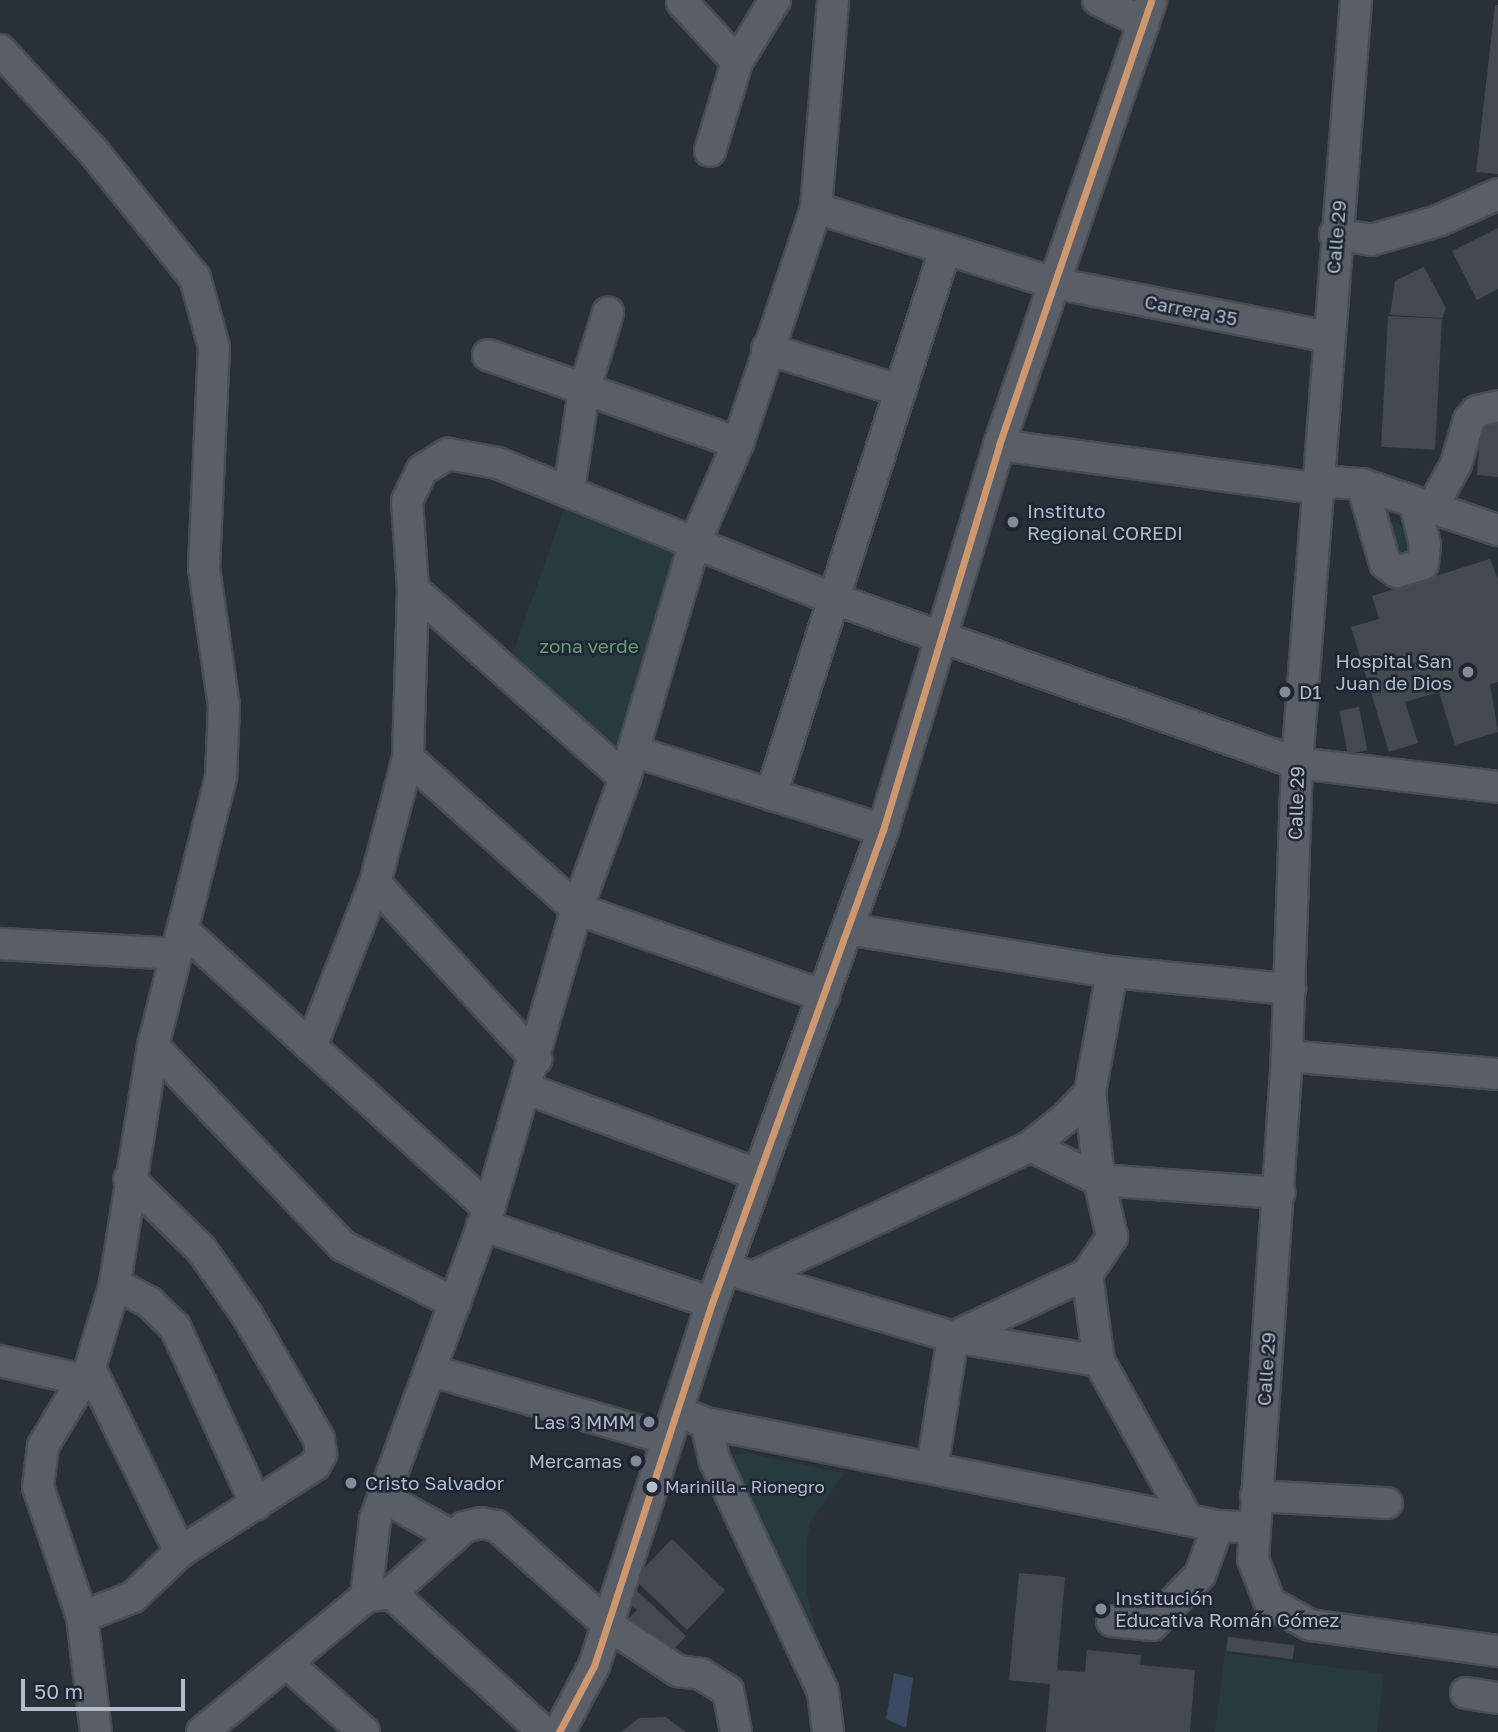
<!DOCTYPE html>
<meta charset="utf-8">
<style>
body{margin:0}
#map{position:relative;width:1498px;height:1732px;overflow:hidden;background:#2a3038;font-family:"Golos Text",sans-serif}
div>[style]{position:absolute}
.green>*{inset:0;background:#273a3e}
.water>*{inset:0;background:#384963}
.building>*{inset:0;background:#444950;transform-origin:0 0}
.roads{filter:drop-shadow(2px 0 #484c53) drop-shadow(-2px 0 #484c53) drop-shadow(0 2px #484c53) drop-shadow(0 -2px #484c53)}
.minor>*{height:30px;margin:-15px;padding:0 15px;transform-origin:15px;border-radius:15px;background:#5a5e66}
.bus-1>*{height:7px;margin:-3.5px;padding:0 3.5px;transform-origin:3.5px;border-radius:3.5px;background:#cd976f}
.dots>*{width:19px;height:19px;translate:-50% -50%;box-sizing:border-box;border:4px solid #1d2633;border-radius:50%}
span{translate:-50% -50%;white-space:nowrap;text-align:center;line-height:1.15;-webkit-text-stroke:5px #1d2633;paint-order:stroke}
.bus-label{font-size:17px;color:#b4bcc9}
.left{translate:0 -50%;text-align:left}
.street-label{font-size:19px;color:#b4bcc9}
.poi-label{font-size:19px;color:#b4bcc9}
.right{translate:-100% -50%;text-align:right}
.park-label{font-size:19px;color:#6b9a76}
.scale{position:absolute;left:21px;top:1679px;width:164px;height:32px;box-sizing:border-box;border:4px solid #b4bcc9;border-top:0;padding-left:9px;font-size:21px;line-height:24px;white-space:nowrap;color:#b4bcc9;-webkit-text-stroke:5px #1d2633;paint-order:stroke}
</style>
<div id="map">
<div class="green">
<div style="clip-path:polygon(569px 495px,690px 543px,624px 773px,507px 670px)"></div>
<div style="clip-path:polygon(1393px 521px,1406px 529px,1410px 557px,1397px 558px,1388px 528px)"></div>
<div style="clip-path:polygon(748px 1453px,844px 1473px,810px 1523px,806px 1548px,806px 1588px,820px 1652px,733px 1464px,735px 1455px)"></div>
<div style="clip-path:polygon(1225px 1653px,1384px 1674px,1377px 1732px,1215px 1732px)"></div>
</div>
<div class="water">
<div style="clip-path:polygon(894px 1673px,913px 1678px,906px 1728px,886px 1719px)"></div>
</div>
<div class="building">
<div style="clip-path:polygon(1495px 5px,1498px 5px,1498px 174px,1476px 172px)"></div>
<div style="clip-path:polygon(1498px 228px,1498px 289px,1477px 300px,1452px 251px)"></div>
<div style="clip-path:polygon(1424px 267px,1446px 308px,1442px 318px,1390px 315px,1395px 281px)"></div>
<div style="left:1388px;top:316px;width:54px;height:131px;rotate:3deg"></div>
<div style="clip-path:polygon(1481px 423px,1498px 424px,1498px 477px,1477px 475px)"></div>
<div style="clip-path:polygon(1490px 559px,1498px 579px,1498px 682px,1490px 684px,1498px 732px,1455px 745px,1439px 692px,1405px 702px,1418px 743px,1389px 752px,1351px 627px,1379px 619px,1372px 596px)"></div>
<div style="left:1359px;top:707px;width:44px;height:20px;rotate:79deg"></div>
<div style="left:672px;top:1539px;width:74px;height:55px;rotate:44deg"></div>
<div style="clip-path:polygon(1019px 1573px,1065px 1577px,1057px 1670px,1085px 1672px,1087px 1650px,1141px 1655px,1140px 1665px,1195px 1670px,1190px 1732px,1046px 1732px,1050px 1684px,1009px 1680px)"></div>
<div style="clip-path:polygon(637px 1591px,686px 1636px,664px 1660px,624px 1623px,637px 1610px,627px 1601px)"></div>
<div style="left:1228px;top:1637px;width:67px;height:14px;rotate:7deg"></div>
<div style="clip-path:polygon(666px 1717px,686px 1732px,621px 1732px,639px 1718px)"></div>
</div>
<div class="roads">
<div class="minor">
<div style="left:1098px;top:0;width:51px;rotate:26.6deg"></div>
<div style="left:1356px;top:0;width:765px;rotate:94.42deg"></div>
<div style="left:1297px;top:763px;width:293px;rotate:92deg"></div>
<div style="left:1287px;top:1056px;width:504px;rotate:93.87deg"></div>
<div style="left:1253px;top:1559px;width:47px;rotate:68.9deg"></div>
<div style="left:1270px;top:1603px;width:46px;rotate:28.8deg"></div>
<div style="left:1310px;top:1625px;width:190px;rotate:7.9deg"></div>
<div style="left:682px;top:2px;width:81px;rotate:47.5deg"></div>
<div style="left:0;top:50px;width:137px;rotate:47.4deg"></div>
<div style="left:93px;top:151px;width:163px;rotate:51.2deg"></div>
<div style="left:195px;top:278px;width:72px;rotate:74.6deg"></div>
<div style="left:214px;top:347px;width:221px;rotate:92.6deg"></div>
<div style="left:204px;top:568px;width:139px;rotate:81.8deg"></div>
<div style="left:224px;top:706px;width:71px;rotate:92.4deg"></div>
<div style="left:221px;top:777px;width:277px;rotate:104.2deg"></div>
<div style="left:153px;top:1046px;width:241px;rotate:99.1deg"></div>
<div style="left:115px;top:1284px;width:88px;rotate:106.6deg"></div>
<div style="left:90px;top:1368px;width:91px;rotate:121.1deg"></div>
<div style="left:43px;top:1446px;width:41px;rotate:97deg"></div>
<div style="left:38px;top:1487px;width:137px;rotate:71.3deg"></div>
<div style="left:82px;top:1617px;width:116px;rotate:83.1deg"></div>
<div style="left:710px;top:151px;width:93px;rotate:-73.1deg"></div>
<div style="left:737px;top:62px;width:73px;rotate:-58.5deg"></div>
<div style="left:816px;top:208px;width:250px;rotate:17.5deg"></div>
<div style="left:1054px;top:283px;width:279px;rotate:11.1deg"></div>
<div style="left:1335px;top:234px;width:36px;rotate:9deg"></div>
<div style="left:1371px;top:240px;width:70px;rotate:-15.8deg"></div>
<div style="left:1438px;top:221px;width:66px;rotate:-24.2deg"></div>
<div style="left:767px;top:349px;width:140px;rotate:17.4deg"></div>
<div style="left:488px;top:355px;width:265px;rotate:19.4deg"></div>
<div style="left:999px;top:445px;width:324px;rotate:7.8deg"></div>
<div style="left:1320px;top:489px;width:14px;rotate:-30deg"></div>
<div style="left:1332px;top:482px;width:30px;rotate:4deg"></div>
<div style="left:1362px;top:484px;width:144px;rotate:18.7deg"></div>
<div style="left:1362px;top:484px;width:82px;rotate:73.8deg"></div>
<div style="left:1385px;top:563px;width:15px;rotate:37deg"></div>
<div style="left:1397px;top:572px;width:27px;rotate:-17deg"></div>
<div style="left:1423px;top:564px;width:19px;rotate:-84deg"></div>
<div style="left:1425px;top:545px;width:43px;rotate:-103.4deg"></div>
<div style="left:569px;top:490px;width:100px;rotate:-81.4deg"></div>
<div style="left:584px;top:391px;width:82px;rotate:-72.9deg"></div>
<div style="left:1432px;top:508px;width:50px;rotate:-61.4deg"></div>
<div style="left:1456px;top:464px;width:46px;rotate:-73.5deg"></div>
<div style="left:1469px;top:420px;width:12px;rotate:-48deg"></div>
<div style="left:1477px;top:411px;width:22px;rotate:-13deg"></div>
<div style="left:413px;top:589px;width:284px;rotate:41.7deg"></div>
<div style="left:633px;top:751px;width:262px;rotate:17.5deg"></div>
<div style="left:408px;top:758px;width:227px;rotate:41.8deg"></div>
<div style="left:577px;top:909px;width:262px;rotate:19.4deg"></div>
<div style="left:771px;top:795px;width:572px;rotate:-72.29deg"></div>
<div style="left:375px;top:883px;width:239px;rotate:47.5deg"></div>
<div style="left:848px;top:929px;width:267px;rotate:9.3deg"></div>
<div style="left:1112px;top:972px;width:179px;rotate:5.5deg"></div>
<div style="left:184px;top:931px;width:413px;rotate:42.3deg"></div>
<div style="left:0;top:944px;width:177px;rotate:3.2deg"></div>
<div style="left:153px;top:1046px;width:276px;rotate:46.5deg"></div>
<div style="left:343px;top:1246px;width:126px;rotate:27deg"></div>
<div style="left:311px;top:1047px;width:176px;rotate:-68.7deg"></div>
<div style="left:375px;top:883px;width:129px;rotate:-75.2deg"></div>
<div style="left:408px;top:758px;width:169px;rotate:-88.3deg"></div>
<div style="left:413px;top:589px;width:88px;rotate:-93.9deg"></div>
<div style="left:407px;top:501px;width:34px;rotate:-64deg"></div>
<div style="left:422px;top:470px;width:31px;rotate:-32deg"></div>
<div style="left:448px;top:454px;width:50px;rotate:10.4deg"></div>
<div style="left:497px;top:463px;width:363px;rotate:22deg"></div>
<div style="left:834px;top:599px;width:491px;rotate:19.5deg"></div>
<div style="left:1297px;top:763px;width:202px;rotate:6.8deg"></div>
<div style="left:1287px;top:1056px;width:212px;rotate:4.9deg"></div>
<div style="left:527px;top:1089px;width:247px;rotate:20.3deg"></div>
<div style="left:1031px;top:1146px;width:76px;rotate:26.6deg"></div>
<div style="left:1099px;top:1180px;width:181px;rotate:4.1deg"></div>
<div style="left:482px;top:1225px;width:243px;rotate:18.7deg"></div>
<div style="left:740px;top:1273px;width:222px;rotate:16.7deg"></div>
<div style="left:953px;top:1337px;width:148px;rotate:9.3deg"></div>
<div style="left:1099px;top:1361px;width:88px;rotate:-97.9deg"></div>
<div style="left:755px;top:1276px;width:305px;rotate:-25.2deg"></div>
<div style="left:1031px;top:1146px;width:48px;rotate:-39deg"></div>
<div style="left:1068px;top:1116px;width:33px;rotate:-47deg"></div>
<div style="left:1090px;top:1092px;width:122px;rotate:-79.6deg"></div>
<div style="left:115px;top:1284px;width:40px;rotate:28deg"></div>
<div style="left:150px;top:1303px;width:35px;rotate:44deg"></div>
<div style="left:175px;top:1327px;width:195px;rotate:65.4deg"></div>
<div style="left:0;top:1361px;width:81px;rotate:12.8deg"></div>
<div style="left:1099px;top:1361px;width:182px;rotate:60.8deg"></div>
<div style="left:90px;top:1368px;width:205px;rotate:63.9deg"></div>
<div style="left:432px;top:1371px;width:245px;rotate:16.1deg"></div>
<div style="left:679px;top:1412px;width:29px;rotate:22deg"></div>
<div style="left:706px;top:1423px;width:522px;rotate:11.37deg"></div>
<div style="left:1218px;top:1526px;width:35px;rotate:3deg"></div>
<div style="left:706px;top:1423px;width:39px;rotate:77deg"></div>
<div style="left:715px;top:1461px;width:255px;rotate:64.9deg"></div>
<div style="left:823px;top:1692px;width:40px;rotate:82.9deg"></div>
<div style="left:932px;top:1468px;width:133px;rotate:-80.9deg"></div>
<div style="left:953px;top:1337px;width:148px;rotate:-25.2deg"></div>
<div style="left:1087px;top:1274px;width:45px;rotate:-56deg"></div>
<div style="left:1112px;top:1237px;width:58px;rotate:-102.8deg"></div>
<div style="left:1099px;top:1180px;width:88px;rotate:-95.8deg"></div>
<div style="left:1256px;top:1496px;width:131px;rotate:3.1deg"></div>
<div style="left:383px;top:1497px;width:81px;rotate:29.4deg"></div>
<div style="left:391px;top:1593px;width:207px;rotate:42.3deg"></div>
<div style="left:366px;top:1597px;width:78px;rotate:-83.3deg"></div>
<div style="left:375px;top:1520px;width:331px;rotate:-69.9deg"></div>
<div style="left:489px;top:1209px;width:313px;rotate:-73.7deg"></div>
<div style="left:577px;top:909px;width:140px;rotate:-69.9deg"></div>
<div style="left:625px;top:778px;width:246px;rotate:-73.5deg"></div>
<div style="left:695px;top:542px;width:108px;rotate:-66.5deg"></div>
<div style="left:738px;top:443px;width:248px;rotate:-71.6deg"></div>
<div style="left:816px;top:208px;width:209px;rotate:-85.3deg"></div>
<div style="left:82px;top:1617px;width:55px;rotate:-21.4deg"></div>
<div style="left:133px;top:1597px;width:65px;rotate:-43.8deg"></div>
<div style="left:180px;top:1552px;width:161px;rotate:-32.8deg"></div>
<div style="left:315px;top:1465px;width:13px;rotate:-61deg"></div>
<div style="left:321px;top:1454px;width:15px;rotate:-98deg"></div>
<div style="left:319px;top:1439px;width:143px;rotate:-120.1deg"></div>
<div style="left:247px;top:1315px;width:80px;rotate:-124.9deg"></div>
<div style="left:201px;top:1249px;width:100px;rotate:-135.8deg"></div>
<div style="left:1112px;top:1621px;width:40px;rotate:5.7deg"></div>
<div style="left:1152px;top:1625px;width:69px;rotate:-46.2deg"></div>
<div style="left:1200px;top:1575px;width:52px;rotate:-69.8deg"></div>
<div style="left:288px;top:1664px;width:102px;rotate:41.8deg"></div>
<div style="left:1466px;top:1693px;width:32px;rotate:9deg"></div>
<div style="left:202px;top:1732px;width:212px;rotate:-39.5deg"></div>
<div style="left:366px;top:1597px;width:25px;rotate:-9deg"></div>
<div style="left:391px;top:1593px;width:98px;rotate:-42.1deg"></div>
<div style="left:464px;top:1527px;width:17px;rotate:-13deg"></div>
<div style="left:481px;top:1523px;width:16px;rotate:11deg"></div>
<div style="left:497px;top:1526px;width:149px;rotate:41.7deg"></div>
<div style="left:608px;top:1625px;width:84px;rotate:33.3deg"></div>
<div style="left:678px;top:1671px;width:23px;rotate:7deg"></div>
<div style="left:701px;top:1674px;width:32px;rotate:32deg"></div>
<div style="left:728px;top:1691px;width:42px;rotate:79deg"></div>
<div style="left:559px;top:1732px;width:75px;rotate:-62.1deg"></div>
<div style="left:594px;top:1666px;width:382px;rotate:-72deg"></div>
<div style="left:712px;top:1303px;width:503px;rotate:-70.12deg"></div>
<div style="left:883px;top:830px;width:402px;rotate:-73.2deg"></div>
<div style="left:999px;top:445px;width:470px;rotate:-71.1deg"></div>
</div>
</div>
<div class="bus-1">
<div style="left:559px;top:1732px;width:75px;rotate:-62.1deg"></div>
<div style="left:594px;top:1666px;width:382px;rotate:-72deg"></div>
<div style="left:712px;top:1303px;width:503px;rotate:-70.12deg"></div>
<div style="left:883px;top:830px;width:402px;rotate:-73.2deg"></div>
<div style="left:999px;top:445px;width:470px;rotate:-71.1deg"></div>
</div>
<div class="dots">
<div style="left:1013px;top:522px;background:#848b96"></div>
<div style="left:1468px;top:672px;background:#848b96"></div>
<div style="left:1285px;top:692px;background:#848b96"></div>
<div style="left:649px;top:1422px;background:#848b96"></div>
<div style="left:636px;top:1461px;background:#848b96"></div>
<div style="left:351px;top:1483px;background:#848b96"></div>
<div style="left:652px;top:1487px;background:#b4bcc9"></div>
<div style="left:1101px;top:1609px;background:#848b96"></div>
</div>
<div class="bus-label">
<span class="left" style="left:665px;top:1487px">Marinilla - Rionegro</span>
</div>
<div class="street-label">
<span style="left:1336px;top:237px;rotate:-85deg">Calle 29</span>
<span style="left:1191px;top:310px;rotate:11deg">Carrera 35</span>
<span style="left:1296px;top:803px;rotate:-88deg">Calle 29</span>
<span style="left:1266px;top:1369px;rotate:-86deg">Calle 29</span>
</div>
<div class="poi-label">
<span class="left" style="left:1027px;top:522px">Instituto<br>Regional COREDI</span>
<span class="right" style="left:1452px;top:672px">Hospital San<br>Juan de Dios</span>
<span class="left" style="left:1299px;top:692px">D1</span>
<span class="right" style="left:635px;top:1422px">Las 3 MMM</span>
<span class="right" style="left:622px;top:1461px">Mercamas</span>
<span class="left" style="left:365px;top:1483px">Cristo Salvador</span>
<span class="left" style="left:1115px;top:1609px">Institución<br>Educativa Román Gómez</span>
</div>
<div class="park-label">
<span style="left:589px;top:646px">zona verde</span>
</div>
<div class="scale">50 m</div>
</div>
